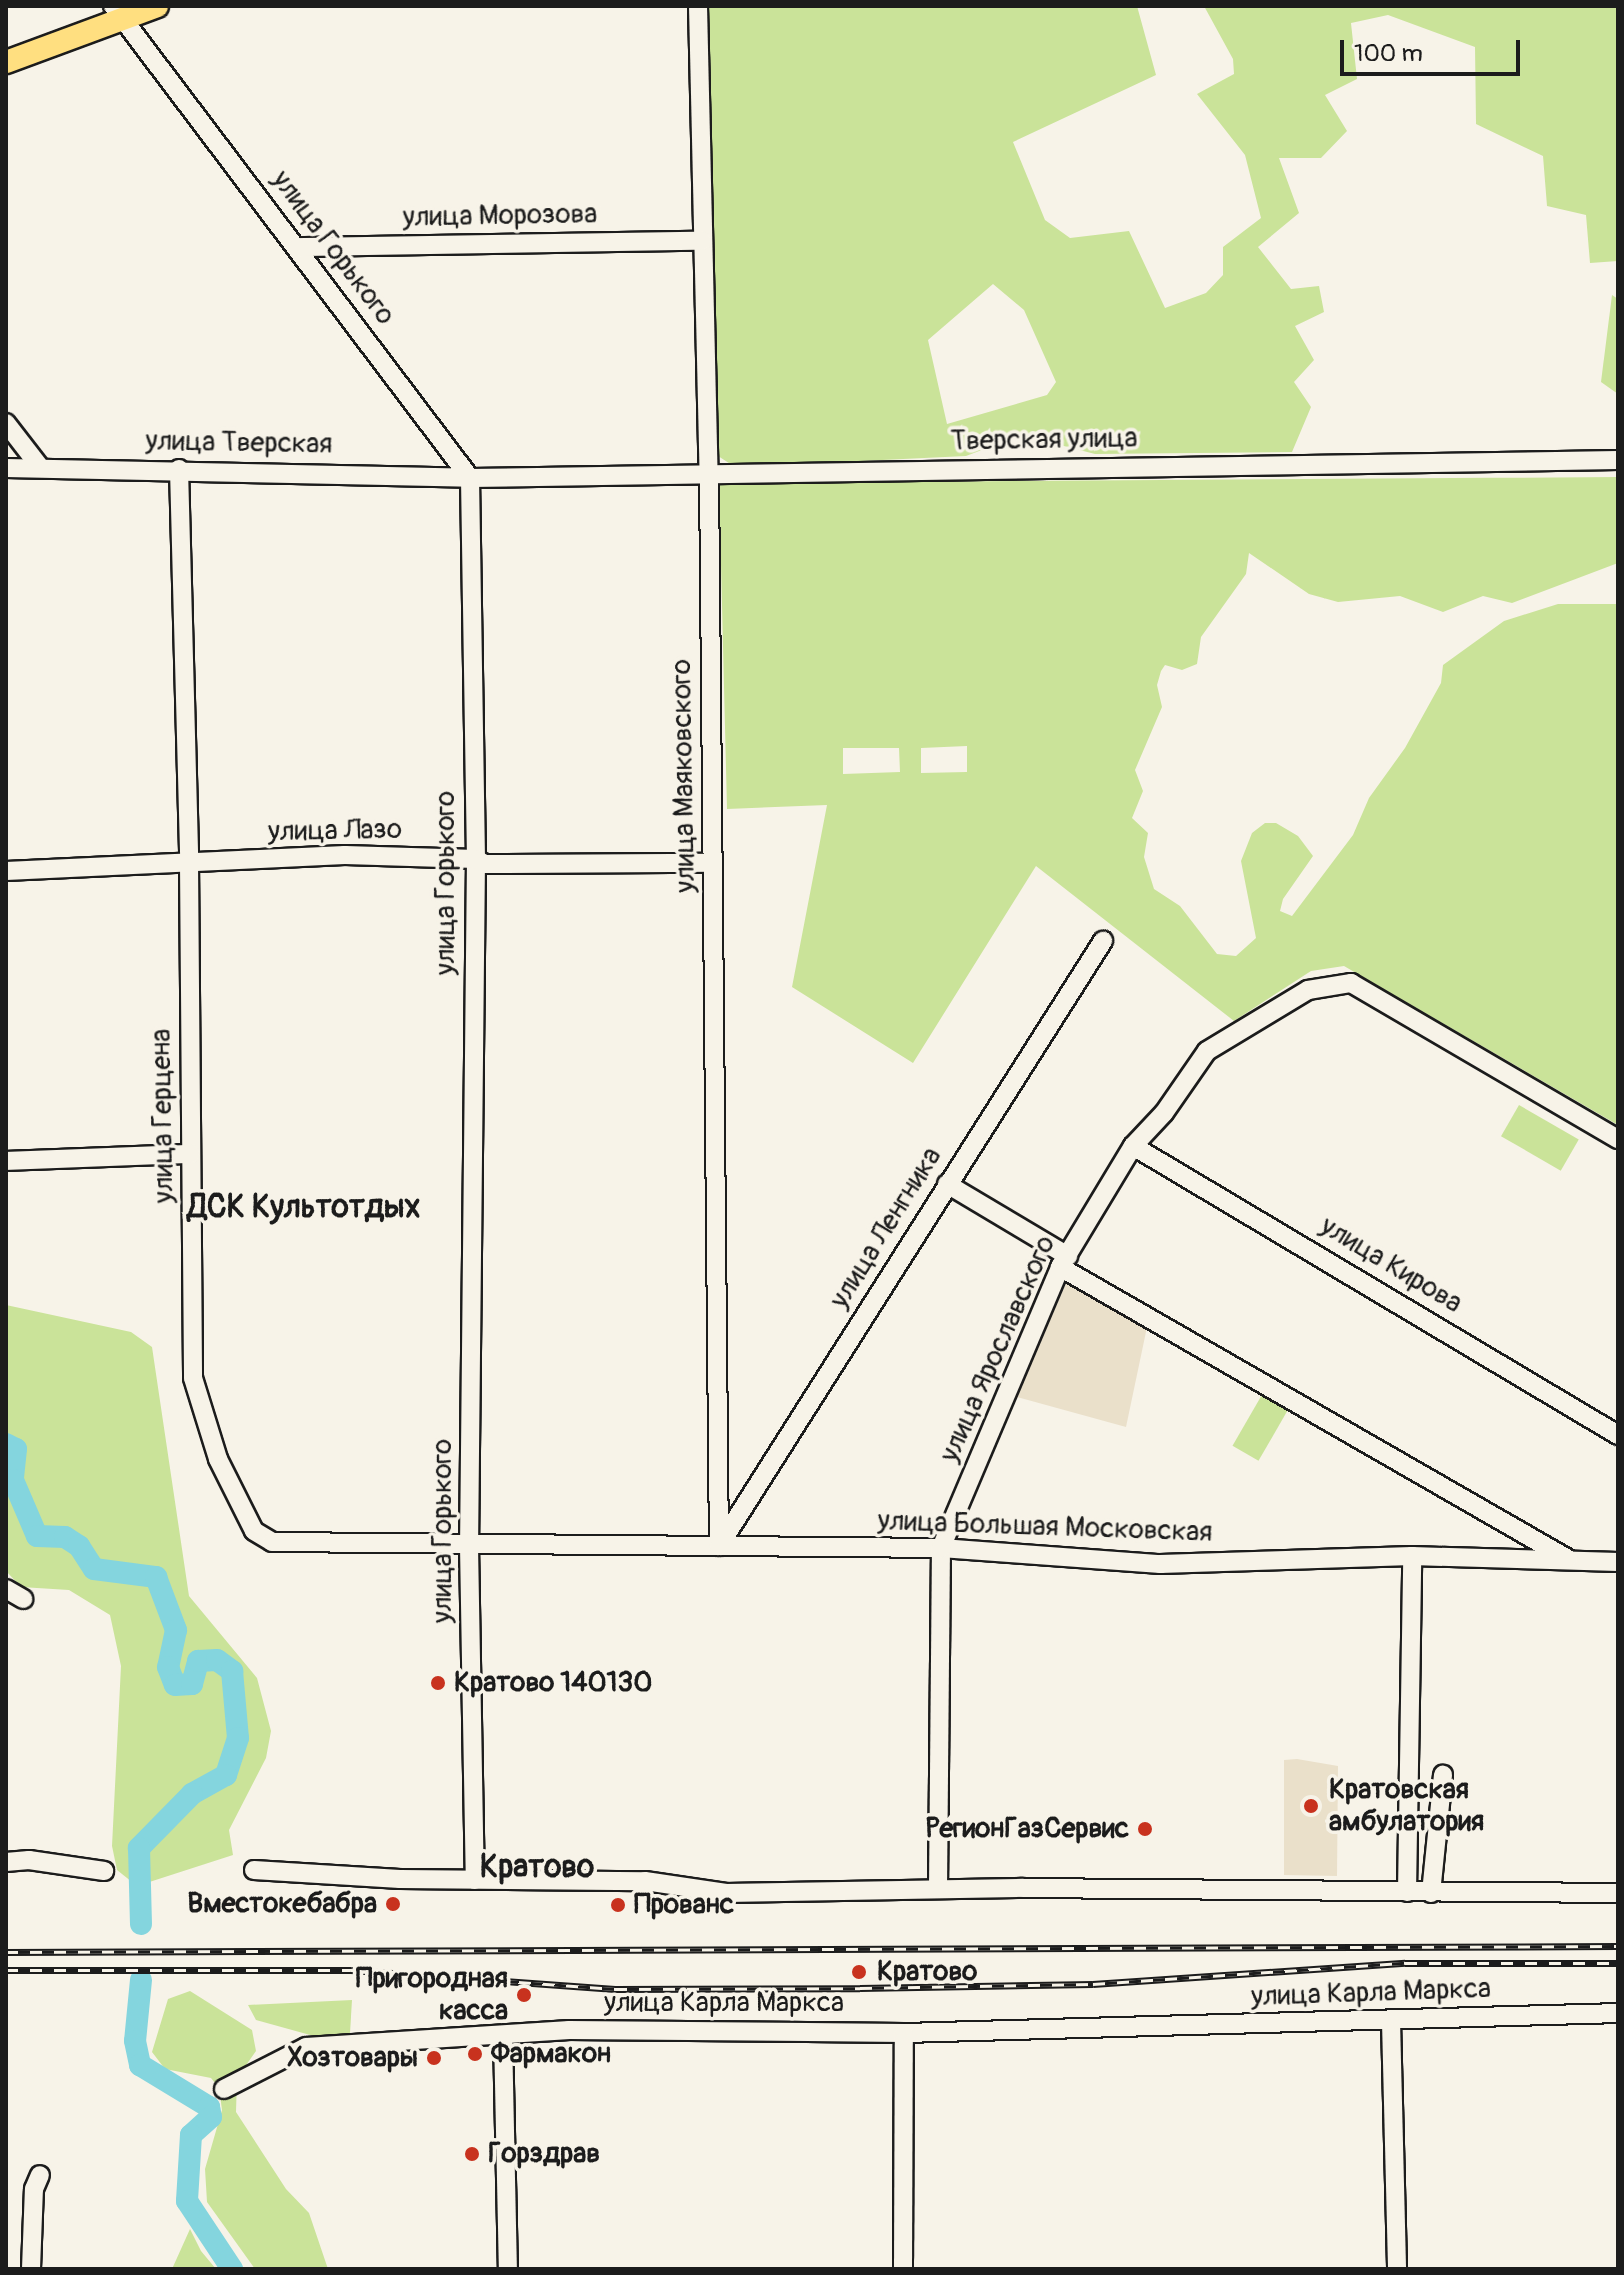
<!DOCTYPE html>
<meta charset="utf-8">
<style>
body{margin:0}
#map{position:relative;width:1624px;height:2275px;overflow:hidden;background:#f7f3e8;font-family:Pangolin,sans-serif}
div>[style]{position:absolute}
.built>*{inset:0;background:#eae0ca}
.green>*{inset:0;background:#cae399;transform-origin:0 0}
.river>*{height:22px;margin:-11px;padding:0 11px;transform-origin:11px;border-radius:11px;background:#84d5de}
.roads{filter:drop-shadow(2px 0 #1c1c1c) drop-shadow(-2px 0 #1c1c1c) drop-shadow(0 2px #1c1c1c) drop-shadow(0 -2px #1c1c1c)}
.minor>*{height:18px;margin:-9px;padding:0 9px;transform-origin:9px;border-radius:9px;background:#f7f3e8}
.major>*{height:22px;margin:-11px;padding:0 11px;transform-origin:11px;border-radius:11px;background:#ffdf80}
.rail>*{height:7px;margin-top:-3.5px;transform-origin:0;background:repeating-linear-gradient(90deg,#f7f3e8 0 12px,#1c1c1c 0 24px);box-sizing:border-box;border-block:2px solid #1c1c1c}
.dots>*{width:22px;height:22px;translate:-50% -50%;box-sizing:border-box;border:4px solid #f7f3e8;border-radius:50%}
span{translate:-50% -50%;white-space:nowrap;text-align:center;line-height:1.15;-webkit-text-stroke:7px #f7f3e8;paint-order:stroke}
.street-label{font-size:28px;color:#1c1c1c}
.poi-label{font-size:28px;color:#1c1c1c;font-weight:700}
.left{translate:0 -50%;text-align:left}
.right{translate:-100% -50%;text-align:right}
.quarter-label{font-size:32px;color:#1c1c1c;font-weight:700}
.frame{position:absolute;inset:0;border:8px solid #1c1c1c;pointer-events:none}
.scale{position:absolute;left:1340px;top:40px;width:180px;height:36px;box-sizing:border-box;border:4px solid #1c1c1c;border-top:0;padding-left:10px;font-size:24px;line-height:28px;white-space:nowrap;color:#1c1c1c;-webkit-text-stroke:6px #f7f3e8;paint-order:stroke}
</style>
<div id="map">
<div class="built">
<div style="clip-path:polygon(1067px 1281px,1147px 1327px,1126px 1427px,1017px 1397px)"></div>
<div style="clip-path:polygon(1297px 1759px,1338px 1766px,1337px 1876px,1284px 1875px,1284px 1760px)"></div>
</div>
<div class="green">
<div style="clip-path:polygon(evenodd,707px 6px,1137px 6px,1156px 75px,1013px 142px,1045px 220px,1070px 238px,1129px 231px,1165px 308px,1206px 293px,1223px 275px,1223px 247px,1261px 218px,1245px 155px,1197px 94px,1234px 74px,1233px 59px,1204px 6px,1618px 6px,1618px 261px,1590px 263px,1586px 215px,1547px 206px,1543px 156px,1476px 124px,1475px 47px,1388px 15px,1351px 23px,1357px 79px,1325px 95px,1347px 131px,1321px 158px,1279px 158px,1299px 213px,1258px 247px,1291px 289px,1319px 286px,1324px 312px,1295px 326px,1314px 360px,1294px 382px,1311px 407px,1292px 452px,1095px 454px,1021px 435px,966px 456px,735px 467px,715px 454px,707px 6px,993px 284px,1024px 310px,1056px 382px,1047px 395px,947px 424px,928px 340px,993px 284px)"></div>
<div style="clip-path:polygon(1612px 295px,1618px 299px,1618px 394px,1601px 382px)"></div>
<div style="clip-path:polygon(evenodd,1618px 477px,1618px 563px,1512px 603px,1483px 596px,1443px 612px,1400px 596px,1338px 602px,1309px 594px,1249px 553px,1246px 574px,1201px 637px,1197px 664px,1182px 670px,1165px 665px,1161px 671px,1157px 685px,1162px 707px,1135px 770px,1143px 791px,1132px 818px,1148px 833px,1144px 857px,1154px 889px,1180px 906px,1217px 954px,1236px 956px,1256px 938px,1241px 861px,1252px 833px,1265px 823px,1276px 823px,1298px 836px,1313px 856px,1283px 899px,1280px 911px,1292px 916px,1353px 835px,1369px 798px,1405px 748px,1441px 683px,1443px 665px,1504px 621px,1558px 604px,1618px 604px,1618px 1125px,1344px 966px,1311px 971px,1234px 1021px,1036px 866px,913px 1063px,792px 987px,827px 805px,727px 809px,719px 483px,1618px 477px,967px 746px,967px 772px,921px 773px,921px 748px,967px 746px,1618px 477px,843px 748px,899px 748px,900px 772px,843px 774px,843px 748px)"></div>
<div style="left:1519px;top:1105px;width:69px;height:36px;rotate:30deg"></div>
<div style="clip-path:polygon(6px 1305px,131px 1332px,152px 1347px,189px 1596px,257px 1678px,271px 1731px,266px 1758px,229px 1830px,233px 1855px,137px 1886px,117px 1870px,112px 1846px,121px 1666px,110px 1615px,69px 1590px,21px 1587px,6px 1571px)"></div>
<div style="left:1263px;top:1393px;width:30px;height:61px;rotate:30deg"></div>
<div style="clip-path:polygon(190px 1991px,252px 2030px,256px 2051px,237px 2078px,236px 2112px,286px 2189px,309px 2213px,328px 2269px,255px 2269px,207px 2202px,205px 2169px,222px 2110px,219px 2088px,211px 2078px,165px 2069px,152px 2052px,168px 1999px)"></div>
<div style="clip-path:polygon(352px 2000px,350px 2033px,321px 2038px,256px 2020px,248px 2005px)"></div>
<div style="clip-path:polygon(190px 2229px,201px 2251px,216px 2269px,172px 2269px)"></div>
</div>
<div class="river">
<div style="left:6px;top:1444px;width:11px;rotate:27deg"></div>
<div style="left:16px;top:1449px;width:31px;rotate:96deg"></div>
<div style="left:13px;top:1480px;width:61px;rotate:66.8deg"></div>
<div style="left:37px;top:1536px;width:28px;rotate:2deg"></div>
<div style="left:65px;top:1537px;width:17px;rotate:33deg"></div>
<div style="left:79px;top:1546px;width:27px;rotate:57deg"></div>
<div style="left:94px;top:1569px;width:63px;rotate:7.4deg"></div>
<div style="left:156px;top:1577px;width:57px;rotate:69.3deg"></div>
<div style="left:176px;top:1630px;width:38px;rotate:102deg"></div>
<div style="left:168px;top:1667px;width:19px;rotate:69deg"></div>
<div style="left:175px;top:1685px;width:17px;rotate:-3deg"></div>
<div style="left:192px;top:1684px;width:24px;rotate:-75deg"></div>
<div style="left:198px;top:1661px;width:19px;rotate:-3deg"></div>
<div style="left:217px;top:1660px;width:19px;rotate:36deg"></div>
<div style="left:232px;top:1671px;width:67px;rotate:84.9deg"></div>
<div style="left:238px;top:1738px;width:39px;rotate:108deg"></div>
<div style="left:226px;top:1775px;width:39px;rotate:151deg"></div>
<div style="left:192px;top:1794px;width:76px;rotate:134.5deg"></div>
<div style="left:139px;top:1848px;width:76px;rotate:88.5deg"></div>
<div style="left:141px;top:1980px;width:61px;rotate:95.6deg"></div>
<div style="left:135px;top:2041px;width:25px;rotate:78deg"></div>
<div style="left:140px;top:2065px;width:81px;rotate:31.3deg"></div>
<div style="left:209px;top:2107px;width:10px;rotate:79deg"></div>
<div style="left:211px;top:2117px;width:27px;rotate:138deg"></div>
<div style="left:191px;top:2135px;width:66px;rotate:93.5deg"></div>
<div style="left:187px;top:2201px;width:82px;rotate:56.5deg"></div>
</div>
<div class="roads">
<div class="minor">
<div style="left:113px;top:6px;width:592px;rotate:52.9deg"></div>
<div style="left:470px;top:478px;width:381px;rotate:89.1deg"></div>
<div style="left:476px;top:859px;width:687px;rotate:90.58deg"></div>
<div style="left:469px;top:1546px;width:334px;rotate:89deg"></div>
<div style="left:698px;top:6px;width:467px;rotate:88.7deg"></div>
<div style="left:709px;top:473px;width:1073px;rotate:89.47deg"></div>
<div style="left:298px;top:247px;width:404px;rotate:-0.9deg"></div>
<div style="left:6px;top:423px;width:56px;rotate:52.3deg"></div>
<div style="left:6px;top:468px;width:464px;rotate:1.2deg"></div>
<div style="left:470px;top:478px;width:1148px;rotate:-0.9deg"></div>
<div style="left:179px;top:469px;width:394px;rotate:88.5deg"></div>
<div style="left:189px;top:863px;width:515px;rotate:89.55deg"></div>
<div style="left:193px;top:1378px;width:85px;rotate:72.8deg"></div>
<div style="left:218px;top:1459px;width:80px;rotate:63.4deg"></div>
<div style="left:254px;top:1531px;width:21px;rotate:31deg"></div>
<div style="left:272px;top:1542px;width:669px;rotate:0.51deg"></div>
<div style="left:941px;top:1548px;width:220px;rotate:4.2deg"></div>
<div style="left:1160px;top:1564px;width:252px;rotate:-1.8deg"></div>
<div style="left:1412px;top:1556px;width:206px;rotate:1.7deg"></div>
<div style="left:6px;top:871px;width:339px;rotate:-2.7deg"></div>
<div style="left:345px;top:855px;width:131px;rotate:1.7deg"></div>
<div style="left:476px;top:859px;width:10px;rotate:29deg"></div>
<div style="left:485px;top:864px;width:228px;rotate:-0.3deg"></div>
<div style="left:1133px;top:1146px;width:565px;rotate:30.79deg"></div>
<div style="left:6px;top:1161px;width:185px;rotate:-2.2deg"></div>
<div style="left:947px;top:1184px;width:141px;rotate:30.8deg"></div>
<div style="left:1060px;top:1267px;width:586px;rotate:29.89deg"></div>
<div style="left:719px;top:1546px;width:717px;rotate:-57.6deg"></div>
<div style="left:6px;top:1589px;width:20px;rotate:30deg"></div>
<div style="left:6px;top:1862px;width:23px;rotate:-5deg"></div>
<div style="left:29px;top:1860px;width:76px;rotate:8.3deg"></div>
<div style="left:254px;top:1870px;width:146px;rotate:3.5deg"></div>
<div style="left:400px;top:1879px;width:245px;rotate:0.5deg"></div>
<div style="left:645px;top:1881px;width:82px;rotate:8.4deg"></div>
<div style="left:726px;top:1893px;width:297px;rotate:-1deg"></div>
<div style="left:1023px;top:1888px;width:595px;rotate:0.48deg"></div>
<div style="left:938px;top:1889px;width:341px;rotate:-89.5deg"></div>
<div style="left:941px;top:1548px;width:305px;rotate:-67deg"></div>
<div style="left:1060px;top:1267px;width:141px;rotate:-58.9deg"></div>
<div style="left:1133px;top:1146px;width:45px;rotate:-46.8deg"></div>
<div style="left:1164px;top:1113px;width:75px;rotate:-55.3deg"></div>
<div style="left:1207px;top:1051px;width:118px;rotate:-31.1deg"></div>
<div style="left:1308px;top:990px;width:44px;rotate:-9.2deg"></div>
<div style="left:1351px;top:983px;width:309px;rotate:30.3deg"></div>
<div style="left:1407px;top:1892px;width:336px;rotate:-89.1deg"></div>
<div style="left:1431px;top:1893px;width:119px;rotate:-84.2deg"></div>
<div style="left:1391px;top:2021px;width:248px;rotate:88.6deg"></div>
<div style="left:503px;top:2035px;width:234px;rotate:88.8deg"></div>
<div style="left:224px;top:2089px;width:92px;rotate:-27.1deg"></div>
<div style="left:306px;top:2047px;width:264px;rotate:-3.7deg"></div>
<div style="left:569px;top:2030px;width:335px;rotate:0.5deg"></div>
<div style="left:904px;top:2033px;width:714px;rotate:-1.6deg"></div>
<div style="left:31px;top:2269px;width:80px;rotate:-87.9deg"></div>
<div style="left:34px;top:2189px;width:15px;rotate:-67deg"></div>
<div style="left:903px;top:2269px;width:236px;rotate:-89.8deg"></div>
</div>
<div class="major">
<div style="left:6px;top:62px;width:161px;rotate:-20.3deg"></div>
</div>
</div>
<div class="rail">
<div style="left:6px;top:1952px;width:1612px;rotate:-0.21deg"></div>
<div style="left:6px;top:1970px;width:345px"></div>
<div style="left:351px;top:1970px;width:265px;rotate:4.1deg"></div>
<div style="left:615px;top:1989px;width:245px;rotate:-0.2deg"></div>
<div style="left:860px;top:1988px;width:233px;rotate:-1deg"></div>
<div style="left:1093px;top:1984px;width:313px;rotate:-3.9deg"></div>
<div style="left:1405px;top:1963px;width:213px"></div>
</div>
<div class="dots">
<div style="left:438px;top:1683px;background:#c8321e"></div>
<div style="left:1311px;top:1806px;background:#c8321e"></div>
<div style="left:1145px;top:1829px;background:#c8321e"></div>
<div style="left:393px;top:1904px;background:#c8321e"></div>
<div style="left:618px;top:1905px;background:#c8321e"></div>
<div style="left:859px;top:1972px;background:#c8321e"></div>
<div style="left:524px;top:1995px;background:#c8321e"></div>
<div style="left:475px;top:2054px;background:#c8321e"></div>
<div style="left:434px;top:2058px;background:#c8321e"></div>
<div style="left:472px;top:2154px;background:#c8321e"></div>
</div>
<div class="street-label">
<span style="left:500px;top:216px;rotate:-1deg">улица Морозова</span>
<span style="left:333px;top:248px;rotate:53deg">улица Горького</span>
<span style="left:1044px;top:440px;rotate:-1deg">Тверская улица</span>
<span style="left:239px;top:443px;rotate:1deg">улица Тверская</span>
<span style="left:684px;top:776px;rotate:-91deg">улица Маяковского</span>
<span style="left:335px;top:831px;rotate:-1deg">улица Лазо</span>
<span style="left:446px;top:883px;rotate:-90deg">улица Горького</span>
<span style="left:163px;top:1116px;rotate:-91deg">улица Герцена</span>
<span style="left:886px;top:1228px;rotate:-58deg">улица Ленгника</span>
<span style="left:1391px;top:1265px;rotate:31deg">улица Кирова</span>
<span style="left:998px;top:1349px;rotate:-66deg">улица Ярославского</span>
<span style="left:1045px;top:1527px;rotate:2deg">улица Большая Московская</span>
<span style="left:443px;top:1531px;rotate:-90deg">улица Горького</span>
<span style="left:1371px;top:1993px;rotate:-2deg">улица Карла Маркса</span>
<span style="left:724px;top:2003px">улица Карла Маркса</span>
</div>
<div class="poi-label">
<span class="left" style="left:454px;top:1683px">Кратово 140130</span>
<span class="left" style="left:1329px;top:1806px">Кратовская<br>амбулатория</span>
<span class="right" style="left:1129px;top:1829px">РегионГазСервис</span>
<span class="right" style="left:377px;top:1904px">Вместокебабра</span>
<span class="left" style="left:634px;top:1905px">Прованс</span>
<span class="left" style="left:877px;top:1972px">Кратово</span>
<span class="right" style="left:508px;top:1995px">Пригородная<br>касса</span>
<span class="left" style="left:491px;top:2054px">Фармакон</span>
<span class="right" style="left:418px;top:2058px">Хозтовары</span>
<span class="left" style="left:488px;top:2154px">Горздрав</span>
</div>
<div class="quarter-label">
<span style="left:304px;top:1207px">ДСК Культотдых</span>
<span style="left:537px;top:1867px">Кратово</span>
</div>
<div class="frame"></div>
<div class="scale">100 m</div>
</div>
